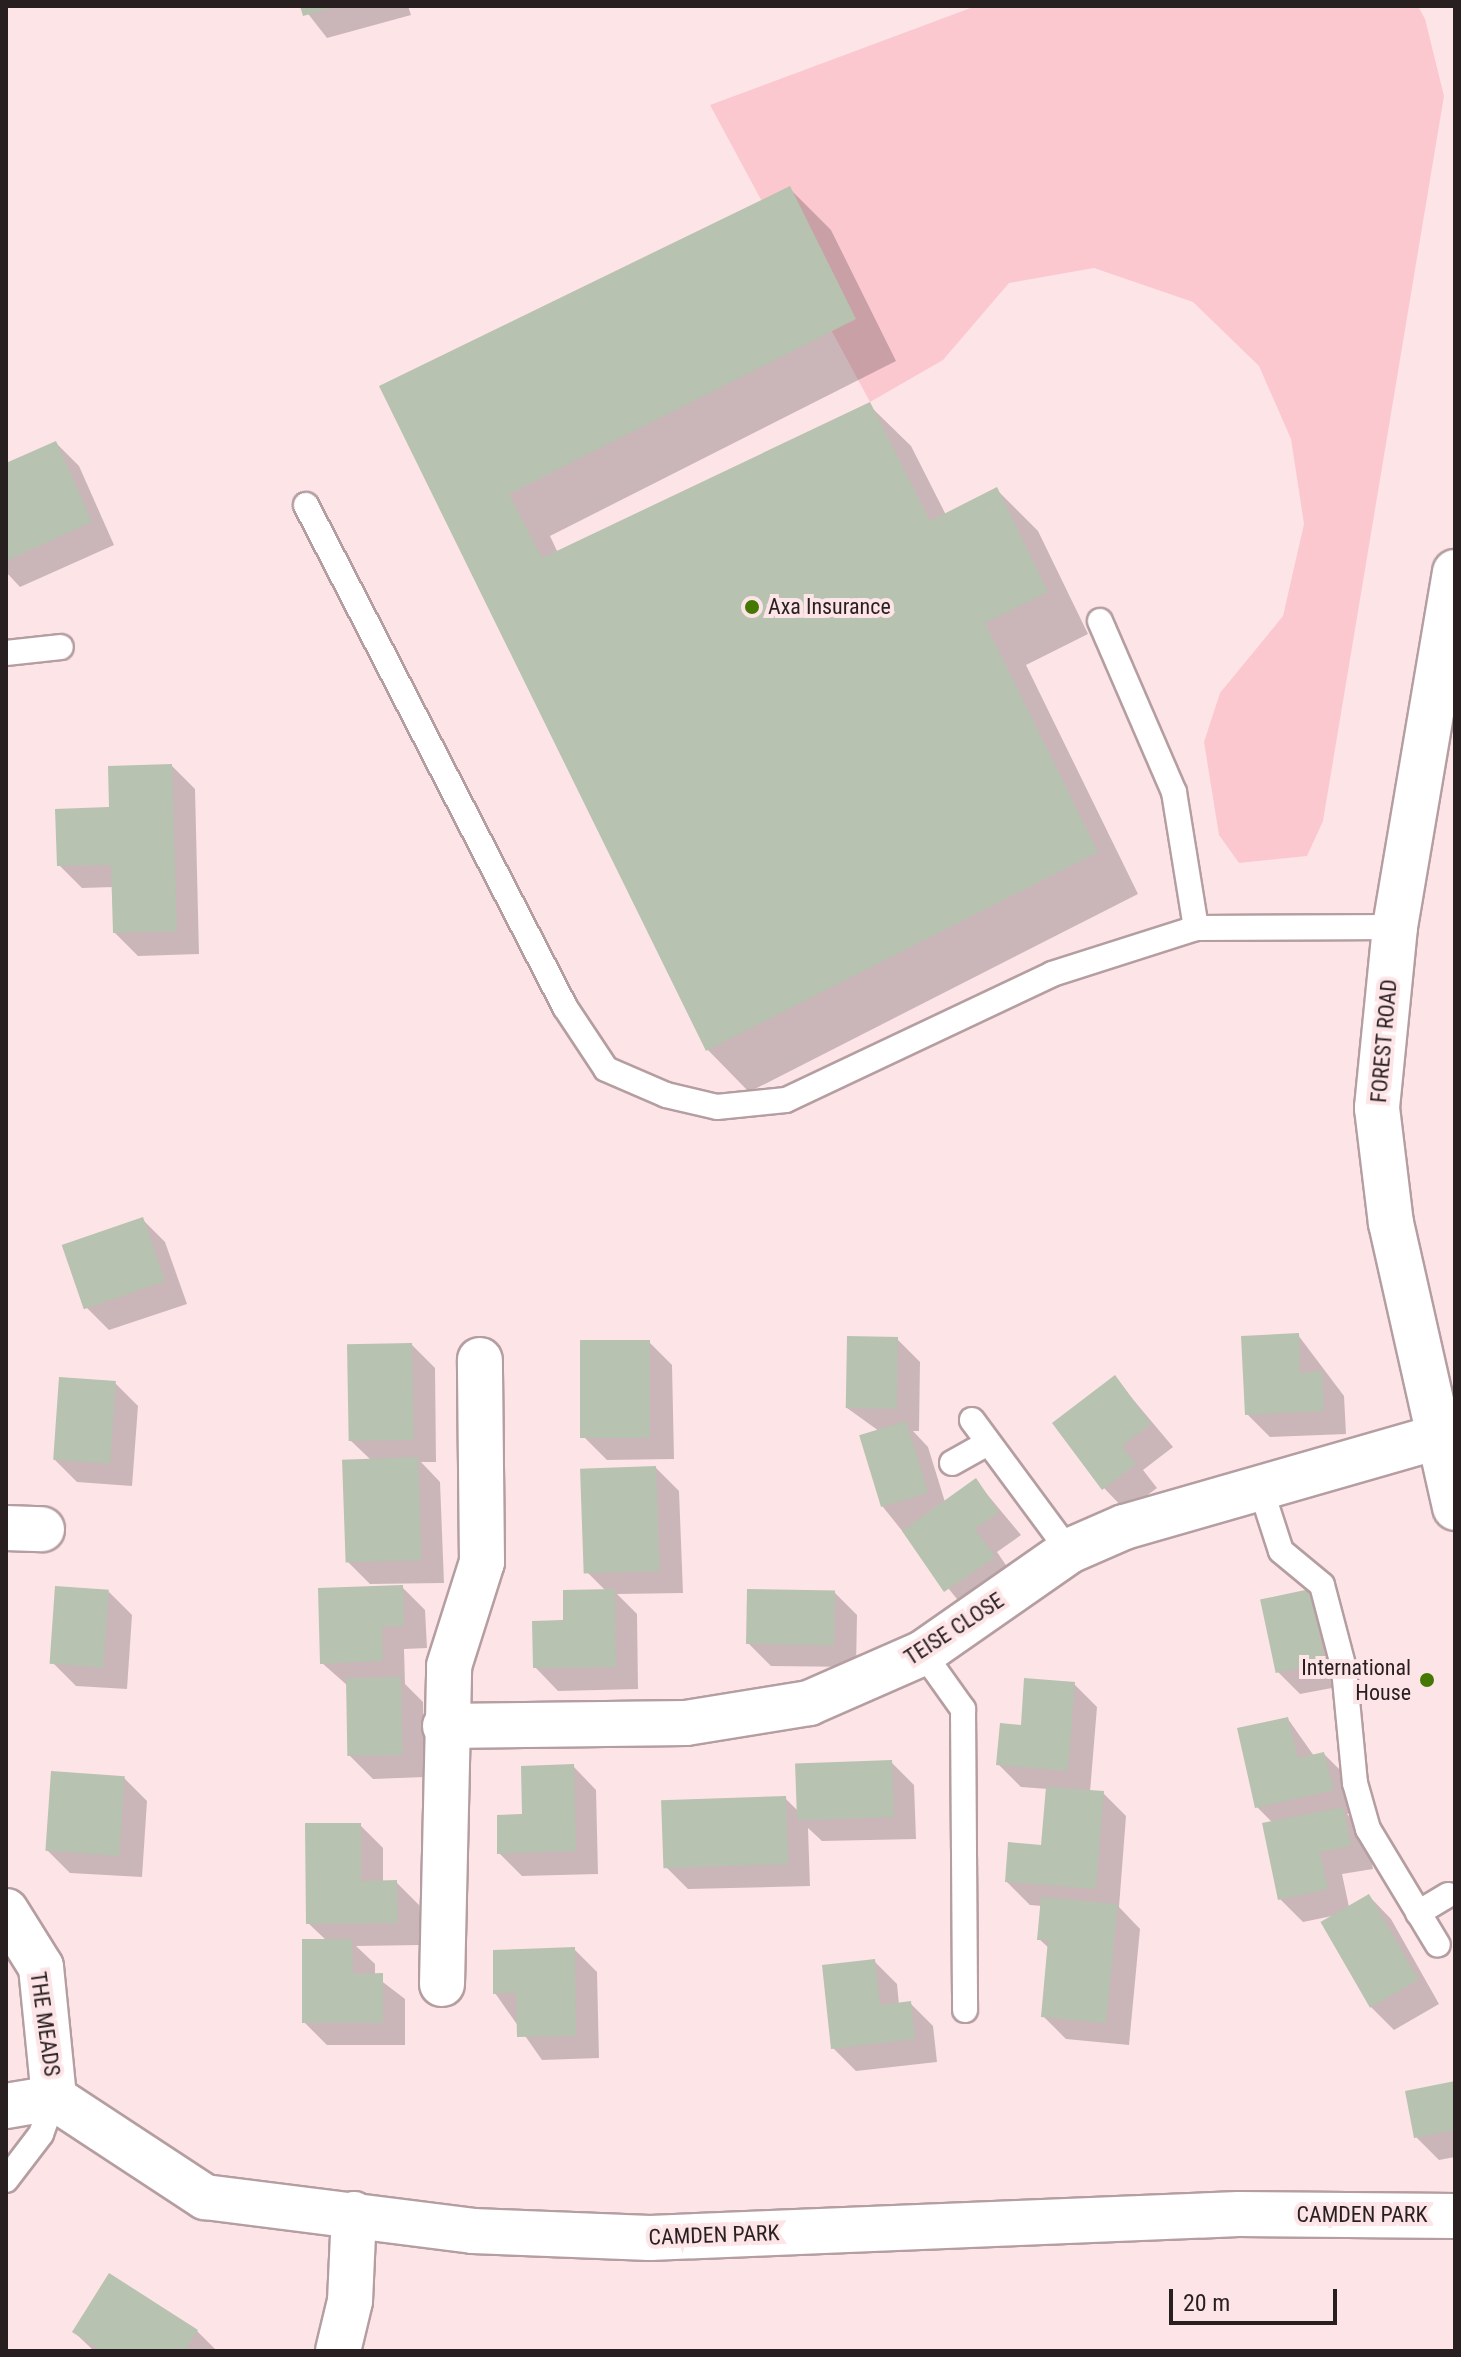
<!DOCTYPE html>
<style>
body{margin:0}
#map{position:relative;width:1461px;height:2357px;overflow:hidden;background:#fde4e7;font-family:"Roboto Condensed",sans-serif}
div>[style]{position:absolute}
.green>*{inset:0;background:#fcc8d0}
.shadow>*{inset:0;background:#0003}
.building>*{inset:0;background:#b7c2b0;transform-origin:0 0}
.roads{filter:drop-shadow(2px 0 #b59ea1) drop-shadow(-2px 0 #b59ea1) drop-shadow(0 2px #b59ea1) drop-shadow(0 -2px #b59ea1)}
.service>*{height:24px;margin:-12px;padding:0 12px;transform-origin:12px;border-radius:12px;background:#fff}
.minor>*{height:44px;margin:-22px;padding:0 22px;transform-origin:22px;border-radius:22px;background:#fff}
.tertiary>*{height:44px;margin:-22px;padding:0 22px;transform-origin:22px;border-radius:22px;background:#fff}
.dots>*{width:22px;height:22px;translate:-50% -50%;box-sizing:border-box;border:4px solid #fde4e7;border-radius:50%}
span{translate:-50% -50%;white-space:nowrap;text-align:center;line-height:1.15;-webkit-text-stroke:8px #fde4e7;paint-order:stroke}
.poi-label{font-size:22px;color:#281f21}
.left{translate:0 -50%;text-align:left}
.right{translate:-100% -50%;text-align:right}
.street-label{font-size:22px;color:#281f21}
.frame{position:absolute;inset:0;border:8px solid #281f21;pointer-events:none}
.scale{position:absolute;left:1169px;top:2289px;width:168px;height:36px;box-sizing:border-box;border:4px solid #281f21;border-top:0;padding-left:10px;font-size:24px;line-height:28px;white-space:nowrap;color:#281f21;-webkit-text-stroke:6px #fde4e7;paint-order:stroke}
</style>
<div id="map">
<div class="green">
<div style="clip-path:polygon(976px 6px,1418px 6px,1425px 19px,1444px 96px,1323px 821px,1307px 856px,1239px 863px,1219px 835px,1204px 742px,1220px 693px,1283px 616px,1304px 524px,1291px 439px,1259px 366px,1193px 302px,1094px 268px,1009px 283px,943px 360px,870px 402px,710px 105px)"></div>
</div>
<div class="shadow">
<div style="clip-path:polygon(302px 6px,408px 6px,411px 15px,327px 38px)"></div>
<div style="clip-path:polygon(789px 188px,831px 230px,896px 361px,550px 536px,558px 553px,869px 405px,911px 446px,946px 515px,996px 489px,1038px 531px,1088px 634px,1026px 665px,1138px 894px,749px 1092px,708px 1050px,382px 387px)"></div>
<div style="clip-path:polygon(56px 443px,79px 466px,114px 545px,20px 587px,6px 572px,6px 465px)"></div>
<div style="clip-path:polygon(172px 766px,195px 789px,199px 954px,138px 956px,115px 933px,114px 887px,82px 888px,59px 865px,111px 809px)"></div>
<div style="clip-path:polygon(142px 1219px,165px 1242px,187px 1304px,109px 1330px,86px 1307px)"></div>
<div style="clip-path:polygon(1298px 1335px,1344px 1396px,1346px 1434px,1270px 1437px,1247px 1414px)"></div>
<div style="clip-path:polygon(897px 1339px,920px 1362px,919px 1431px,913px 1431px,928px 1447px,945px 1502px,976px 1481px,1021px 1535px,997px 1552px,1016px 1580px,969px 1614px,883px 1507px,879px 1431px,847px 1408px)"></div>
<div style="clip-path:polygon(649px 1342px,672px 1365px,674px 1459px,607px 1460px,584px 1437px)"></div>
<div style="clip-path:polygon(412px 1345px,435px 1368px,436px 1462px,421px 1462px,440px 1482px,444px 1583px,370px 1584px,347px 1561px,370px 1459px,350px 1440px)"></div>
<div style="clip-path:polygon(1115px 1378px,1173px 1447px,1143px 1470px,1157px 1488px,1126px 1511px,1104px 1488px)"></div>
<div style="clip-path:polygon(115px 1383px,138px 1406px,132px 1486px,77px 1482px,54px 1459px)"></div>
<div style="clip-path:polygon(656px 1468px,679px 1491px,683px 1593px,617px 1594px,637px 1614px,638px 1689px,558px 1691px,535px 1667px,565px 1622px,606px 1591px,586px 1571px)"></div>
<div style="clip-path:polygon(402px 1587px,425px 1610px,427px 1648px,404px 1649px,405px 1684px,423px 1702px,425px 1777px,373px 1779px,350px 1756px,348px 1686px,322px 1663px)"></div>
<div style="clip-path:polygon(1309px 1591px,1332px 1614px,1348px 1685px,1300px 1694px,1277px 1671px)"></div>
<div style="clip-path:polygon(109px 1592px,132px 1615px,127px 1689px,76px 1686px,53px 1663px)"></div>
<div style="clip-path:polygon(834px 1592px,857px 1615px,856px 1667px,771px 1666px,748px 1643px)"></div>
<div style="clip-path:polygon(1074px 1684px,1097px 1707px,1090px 1792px,1103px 1793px,1126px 1816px,1119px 1907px,1140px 1929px,1129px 2045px,1066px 2039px,1043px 2016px,1050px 1949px,1039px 1939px,1043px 1906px,1030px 1905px,1007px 1882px,1043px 1847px,1048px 1789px,1021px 1787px,998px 1764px,1023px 1727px)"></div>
<div style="clip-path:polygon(1288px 1719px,1314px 1756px,1324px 1754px,1347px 1777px,1355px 1812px,1347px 1814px,1365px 1832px,1373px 1869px,1342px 1874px,1349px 1907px,1369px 1896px,1391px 1919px,1439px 2004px,1394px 2030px,1371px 2007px,1332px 1916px,1303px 1922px,1280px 1899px,1273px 1823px,1257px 1807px)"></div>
<div style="clip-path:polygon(891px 1762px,914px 1785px,916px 1839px,822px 1841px,808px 1828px,810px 1886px,688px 1889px,665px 1866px,785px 1798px,799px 1812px)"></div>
<div style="clip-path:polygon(573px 1766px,596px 1790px,598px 1874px,522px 1876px,499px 1853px)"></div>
<div style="clip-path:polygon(124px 1778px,147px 1801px,142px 1877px,70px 1873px,47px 1850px)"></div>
<div style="clip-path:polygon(360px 1825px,383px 1848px,383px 1882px,396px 1882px,419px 1905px,420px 1945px,356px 1946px,375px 1964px,375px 1976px,405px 1999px,405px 2045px,327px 2045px,304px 2022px,327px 1941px,308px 1923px)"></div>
<div style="clip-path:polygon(574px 1949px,597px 1972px,599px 2058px,542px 2060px,495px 1993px)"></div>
<div style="clip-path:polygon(874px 1961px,897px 1984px,899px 2005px,910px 2003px,933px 2026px,937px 2062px,856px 2071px,833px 2048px)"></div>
<div style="clip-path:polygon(1455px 2083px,1455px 2157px,1439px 2160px,1416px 2137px)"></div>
<div style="clip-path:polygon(197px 2331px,217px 2351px,94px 2351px,74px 2332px)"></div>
</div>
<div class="building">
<div style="clip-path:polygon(300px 6px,336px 6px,336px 7px,303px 16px)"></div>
<div style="clip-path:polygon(790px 186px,856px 319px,509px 494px,542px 558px,870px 402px,930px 521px,997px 487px,1048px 592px,985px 623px,1098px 852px,706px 1051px,379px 386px)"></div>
<div style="clip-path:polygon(56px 441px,92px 522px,6px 561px,6px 463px)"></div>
<div style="clip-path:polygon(172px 764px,177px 931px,113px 933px,111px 865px,57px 866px,55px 809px,109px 807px,108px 766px)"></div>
<div style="left:143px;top:1217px;width:68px;height:86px;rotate:71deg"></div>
<div style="clip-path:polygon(1299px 1333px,1300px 1373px,1322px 1371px,1324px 1411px,1245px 1415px,1241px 1336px)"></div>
<div style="left:847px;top:1336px;width:51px;height:72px;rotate:1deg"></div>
<div style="left:580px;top:1340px;width:70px;height:98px"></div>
<div style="left:412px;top:1343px;width:97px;height:65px;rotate:89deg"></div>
<div style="clip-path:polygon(1115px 1375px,1151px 1424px,1122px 1446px,1136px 1464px,1102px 1490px,1052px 1423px)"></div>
<div style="left:59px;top:1377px;width:57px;height:83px;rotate:4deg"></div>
<div style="left:906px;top:1421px;width:75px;height:49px;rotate:73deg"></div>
<div style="left:418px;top:1457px;width:103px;height:76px;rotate:88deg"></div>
<div style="left:656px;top:1466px;width:105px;height:76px;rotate:88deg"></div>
<div style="clip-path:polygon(976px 1478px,999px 1512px,975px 1529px,995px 1557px,944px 1592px,902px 1531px)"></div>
<div style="clip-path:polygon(403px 1585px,404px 1626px,382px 1627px,383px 1661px,320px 1664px,318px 1588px)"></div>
<div style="left:55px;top:1586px;width:54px;height:78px;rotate:4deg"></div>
<div style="clip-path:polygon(615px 1589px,616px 1667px,533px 1668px,532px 1621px,563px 1620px,563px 1590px)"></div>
<div style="left:747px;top:1589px;width:88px;height:55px;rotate:1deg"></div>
<div style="left:1310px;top:1589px;width:75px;height:51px;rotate:78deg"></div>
<div style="left:401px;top:1677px;width:78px;height:55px;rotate:89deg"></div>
<div style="clip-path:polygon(1024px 1678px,1075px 1682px,1068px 1771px,996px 1765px,1000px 1723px,1021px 1725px)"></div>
<div style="clip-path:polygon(1288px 1717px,1298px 1758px,1324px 1752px,1334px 1790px,1255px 1808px,1237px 1728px)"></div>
<div style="left:892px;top:1760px;width:57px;height:97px;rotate:88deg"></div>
<div style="clip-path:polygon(574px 1764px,576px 1851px,497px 1854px,497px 1815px,522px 1814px,521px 1766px)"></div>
<div style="left:51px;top:1771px;width:74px;height:80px;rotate:4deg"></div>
<div style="clip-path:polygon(1046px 1787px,1104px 1791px,1096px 1889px,1005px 1882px,1008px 1842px,1041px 1845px)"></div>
<div style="left:786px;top:1796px;width:68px;height:125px;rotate:88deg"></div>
<div style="clip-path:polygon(1343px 1807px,1351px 1846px,1320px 1852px,1328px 1889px,1278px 1900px,1262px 1823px)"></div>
<div style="clip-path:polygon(305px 1823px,361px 1823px,361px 1881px,397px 1880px,398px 1923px,306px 1924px)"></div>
<div style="left:1369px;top:1894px;width:99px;height:56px;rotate:60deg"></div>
<div style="clip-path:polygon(1041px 1897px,1118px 1904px,1106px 2023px,1041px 2017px,1048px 1940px,1037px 1940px)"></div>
<div style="clip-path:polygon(302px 1939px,352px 1939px,353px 1974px,383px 1973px,383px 2023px,302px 2023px)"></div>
<div style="clip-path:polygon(575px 1947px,576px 2036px,517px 2037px,516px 1993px,493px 1994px,493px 1950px)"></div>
<div style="clip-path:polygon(875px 1959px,880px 2005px,911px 2001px,915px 2039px,831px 2049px,822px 1965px)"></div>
<div style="clip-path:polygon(1455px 2081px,1455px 2130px,1414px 2138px,1405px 2091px)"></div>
<div style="clip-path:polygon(109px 2273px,198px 2330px,185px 2351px,102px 2351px,72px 2332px)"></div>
</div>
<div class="roads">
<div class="service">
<div style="left:306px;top:505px;width:565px;rotate:62.71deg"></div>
<div style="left:565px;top:1007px;width:74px;rotate:56.5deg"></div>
<div style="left:606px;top:1069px;width:65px;rotate:23.4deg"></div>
<div style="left:666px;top:1095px;width:52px;rotate:13.2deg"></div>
<div style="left:717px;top:1107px;width:69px;rotate:-5.8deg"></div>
<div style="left:786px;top:1100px;width:294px;rotate:-25.3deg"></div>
<div style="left:1052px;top:974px;width:151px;rotate:-17.7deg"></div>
<div style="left:1196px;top:928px;width:199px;rotate:-0.3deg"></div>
<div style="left:1100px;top:621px;width:186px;rotate:66.6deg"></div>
<div style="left:1174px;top:792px;width:138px;rotate:80.8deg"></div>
<div style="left:6px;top:653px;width:55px;rotate:-6.2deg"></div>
<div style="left:972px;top:1420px;width:163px;rotate:53.5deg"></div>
<div style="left:952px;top:1463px;width:41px;rotate:-29.1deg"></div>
<div style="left:1259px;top:1483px;width:71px;rotate:72.1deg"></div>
<div style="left:1281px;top:1551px;width:53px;rotate:39.7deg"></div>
<div style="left:1322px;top:1585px;width:87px;rotate:75.3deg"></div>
<div style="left:1344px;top:1669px;width:115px;rotate:84.5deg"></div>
<div style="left:1355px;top:1783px;width:48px;rotate:74.2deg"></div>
<div style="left:1368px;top:1829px;width:135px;rotate:58.9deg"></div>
<div style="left:923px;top:1653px;width:69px;rotate:54.5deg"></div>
<div style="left:963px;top:1709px;width:301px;rotate:89.6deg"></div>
<div style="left:1418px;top:1913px;width:35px;rotate:-31deg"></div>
<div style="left:6px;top:2180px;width:58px;rotate:-52.7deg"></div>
<div style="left:41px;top:2134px;width:38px;rotate:-70deg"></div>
</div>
<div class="minor">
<div style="left:6px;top:1528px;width:36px;rotate:2deg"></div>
<div style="left:445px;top:1726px;width:241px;rotate:-0.7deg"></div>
<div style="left:686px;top:1723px;width:125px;rotate:-9.2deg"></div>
<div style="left:809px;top:1703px;width:124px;rotate:-23.7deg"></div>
<div style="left:923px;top:1653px;width:178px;rotate:-34.9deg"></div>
<div style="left:1069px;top:1551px;width:60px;rotate:-23.6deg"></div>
<div style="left:1124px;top:1527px;width:330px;rotate:-16deg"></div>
<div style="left:6px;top:1911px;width:66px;rotate:58deg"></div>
<div style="left:41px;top:1967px;width:132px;rotate:84.3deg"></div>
<div style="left:442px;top:1984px;width:318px;rotate:-88.7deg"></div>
<div style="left:449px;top:1666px;width:109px;rotate:-72.4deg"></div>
<div style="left:482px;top:1562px;width:202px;rotate:-90.6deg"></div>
<div style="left:6px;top:2106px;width:49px;rotate:-9.5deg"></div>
<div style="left:54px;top:2098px;width:181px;rotate:33.3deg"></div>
<div style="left:205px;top:2197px;width:270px;rotate:7.2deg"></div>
<div style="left:473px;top:2231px;width:177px;rotate:2.3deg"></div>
<div style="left:650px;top:2238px;width:589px;rotate:-2.33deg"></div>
<div style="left:1239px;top:2214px;width:216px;rotate:0.5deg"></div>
<div style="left:338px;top:2351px;width:51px;rotate:-76.5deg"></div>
<div style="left:350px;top:2301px;width:87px;rotate:-87.4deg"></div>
</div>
<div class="tertiary">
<div style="left:1455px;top:572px;width:360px;rotate:99.6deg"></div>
<div style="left:1395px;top:927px;width:182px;rotate:95.7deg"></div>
<div style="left:1377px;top:1108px;width:116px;rotate:83.1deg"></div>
<div style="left:1391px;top:1223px;width:292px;rotate:77.3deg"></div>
</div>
</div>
<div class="dots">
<div style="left:752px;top:607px;background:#447802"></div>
<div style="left:1427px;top:1680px;background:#447802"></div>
</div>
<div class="poi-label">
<span class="left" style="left:768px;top:607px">Axa Insurance</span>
<span class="right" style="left:1411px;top:1680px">International<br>House</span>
</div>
<div class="street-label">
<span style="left:1384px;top:1041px;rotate:-85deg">FOREST ROAD</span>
<span style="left:954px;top:1629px;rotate:-33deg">TEISE CLOSE</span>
<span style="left:45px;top:2024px;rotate:82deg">THE MEADS</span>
<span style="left:1362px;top:2215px">CAMDEN PARK</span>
<span style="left:714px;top:2235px;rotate:-2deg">CAMDEN PARK</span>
</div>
<div class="frame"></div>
<div class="scale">20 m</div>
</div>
